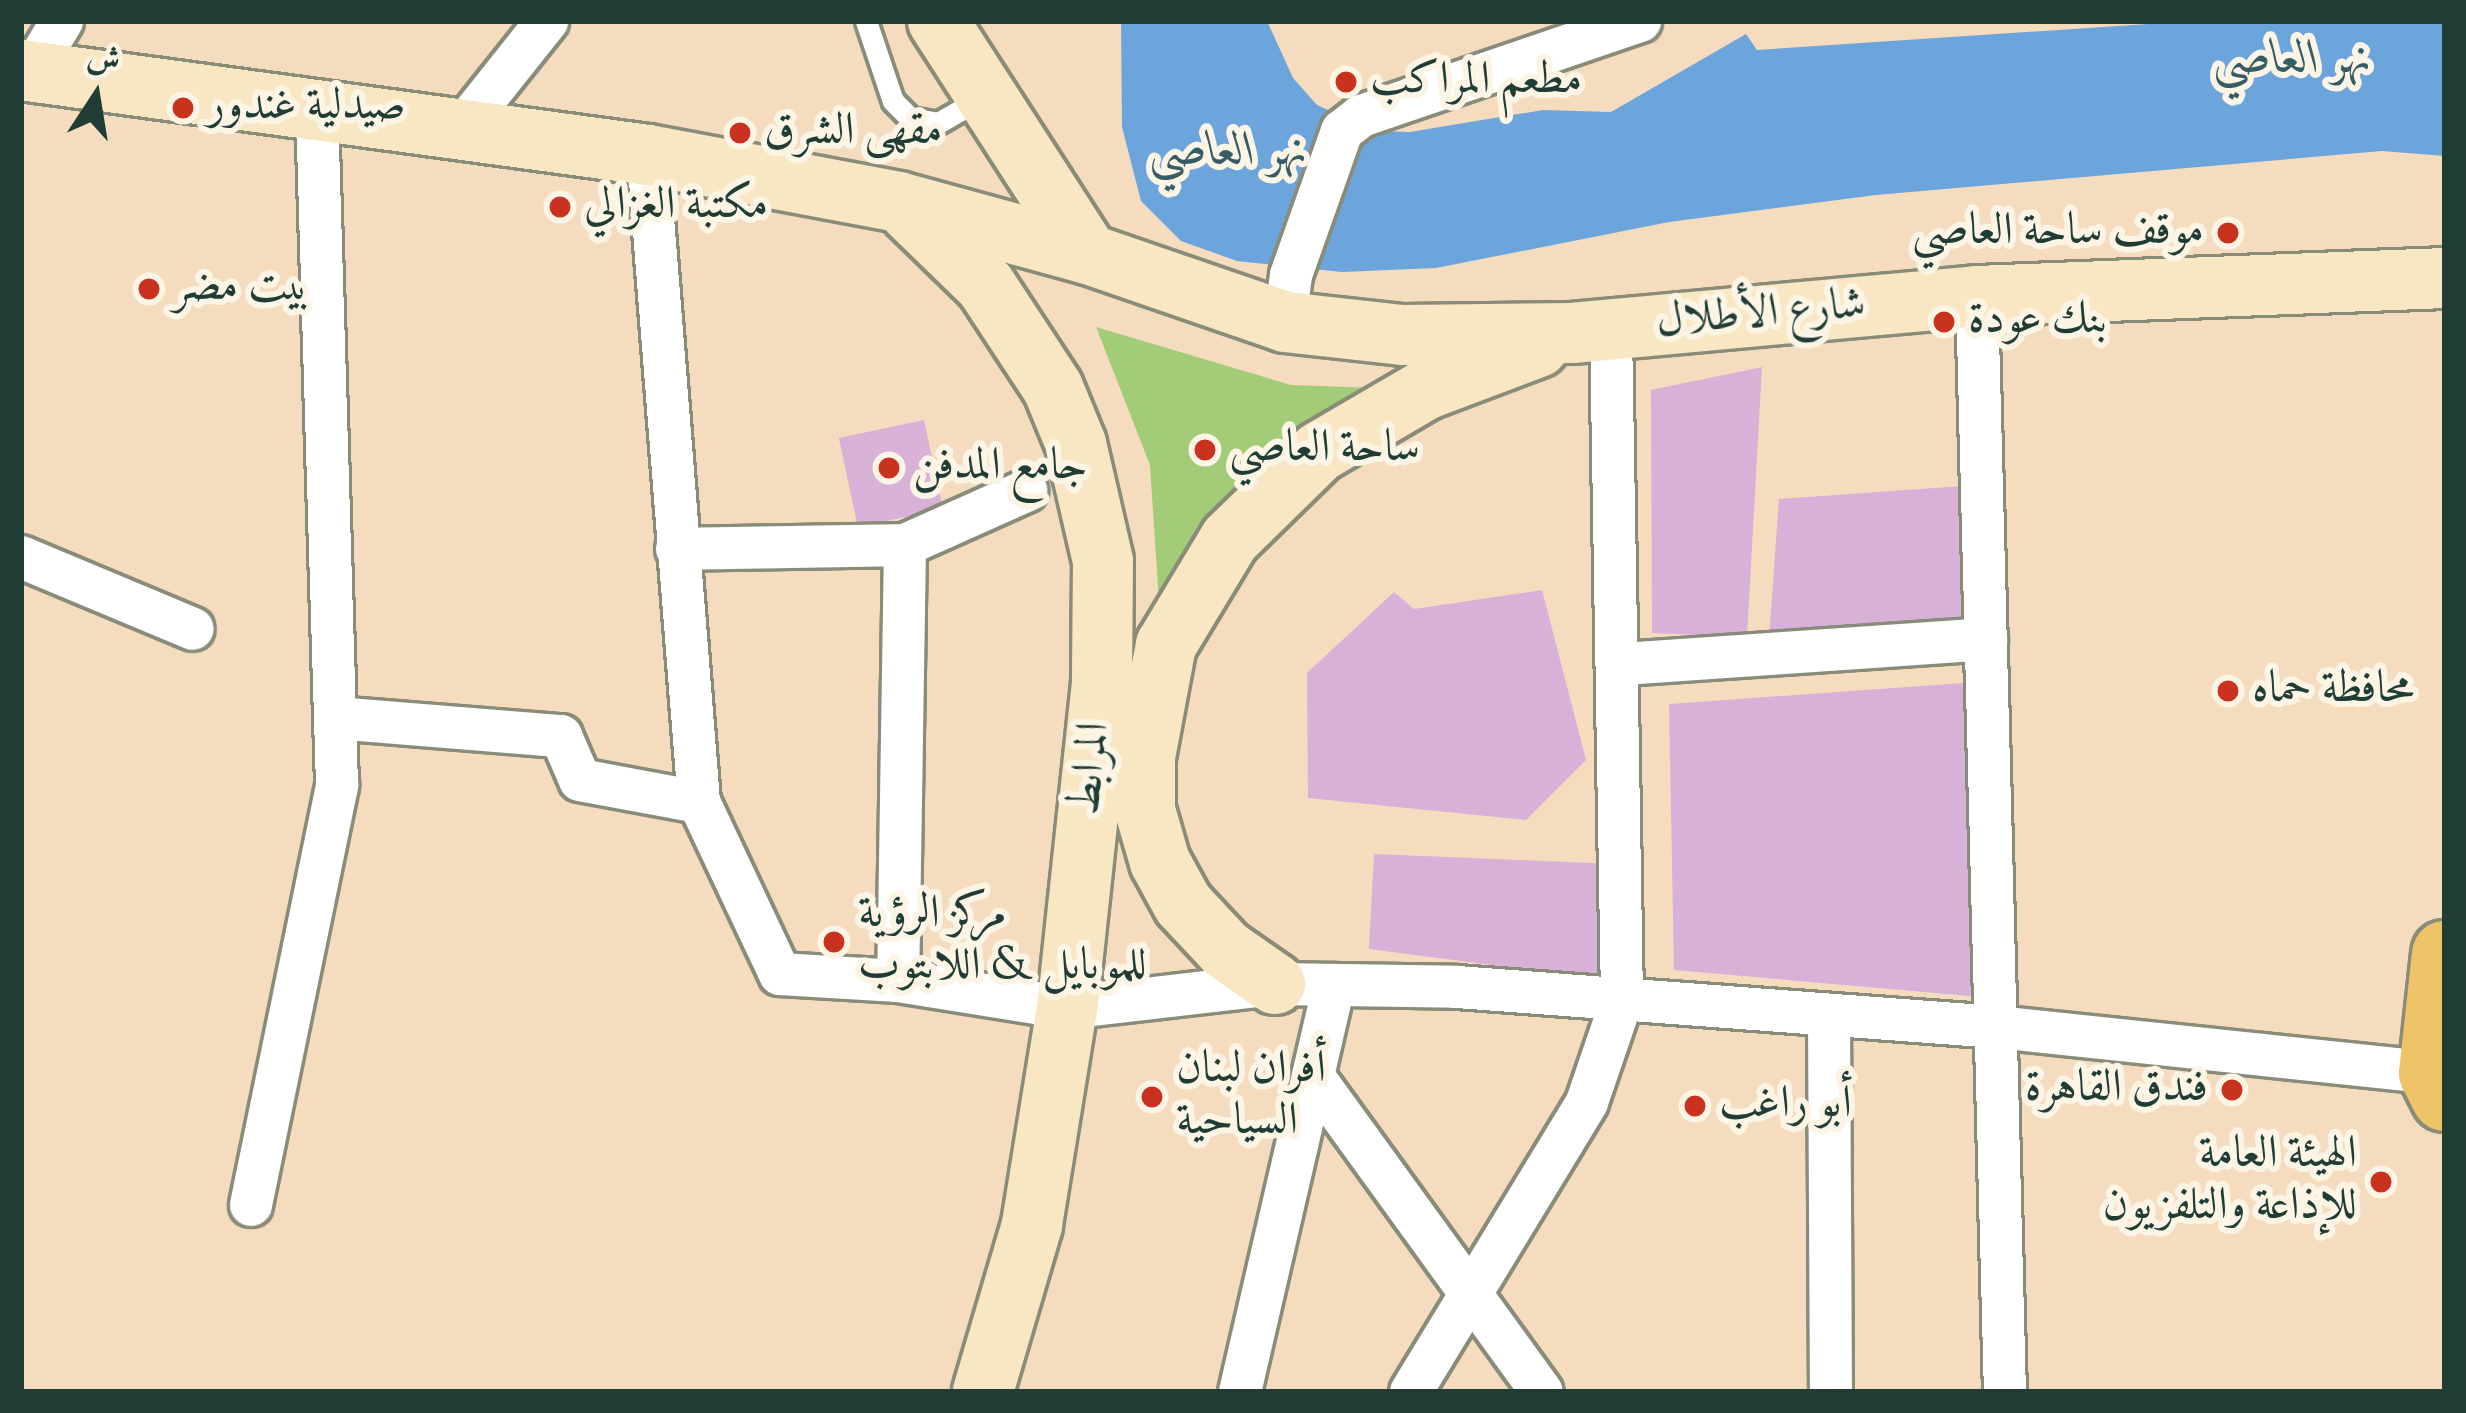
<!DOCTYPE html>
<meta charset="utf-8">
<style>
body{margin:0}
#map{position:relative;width:2466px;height:1413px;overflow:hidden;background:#f5dcbf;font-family:"Sorts Mill Goudy",Amiri,serif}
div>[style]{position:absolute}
.green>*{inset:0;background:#a2cc78}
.water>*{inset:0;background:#6ba5db}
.building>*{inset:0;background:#d7b1d8;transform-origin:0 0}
.roads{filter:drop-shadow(3px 0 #8a8c7a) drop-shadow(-3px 0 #8a8c7a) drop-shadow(0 3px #8a8c7a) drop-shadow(0 -3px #8a8c7a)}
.service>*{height:21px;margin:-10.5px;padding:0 10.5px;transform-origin:10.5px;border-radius:10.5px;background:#fff}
.minor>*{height:42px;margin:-21px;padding:0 21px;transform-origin:21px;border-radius:21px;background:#fff}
.secondary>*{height:60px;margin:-30px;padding:0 30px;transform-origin:30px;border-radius:30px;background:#f9e7c3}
.primary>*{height:66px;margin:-33px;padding:0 33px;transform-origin:33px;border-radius:33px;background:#efc469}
.dots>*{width:33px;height:33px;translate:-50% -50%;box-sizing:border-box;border:6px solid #fcf5e5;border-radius:50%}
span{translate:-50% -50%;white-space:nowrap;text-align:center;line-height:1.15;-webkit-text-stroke:12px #fcf5e5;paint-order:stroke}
.poi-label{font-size:45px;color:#1f3d34}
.left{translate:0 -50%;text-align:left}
.right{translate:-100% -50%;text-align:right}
.street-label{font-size:45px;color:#1f3d34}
.water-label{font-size:48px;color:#365c66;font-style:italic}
.frame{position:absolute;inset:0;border:24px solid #1f3d34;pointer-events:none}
.north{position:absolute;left:36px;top:36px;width:120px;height:120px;-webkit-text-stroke:9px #fcf5e5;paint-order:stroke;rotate:12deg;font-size:33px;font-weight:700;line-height:48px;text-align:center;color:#1f3d34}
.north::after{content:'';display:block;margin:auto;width:42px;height:54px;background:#1f3d34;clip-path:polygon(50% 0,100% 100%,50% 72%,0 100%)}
</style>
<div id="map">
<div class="green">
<div style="clip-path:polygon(1096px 327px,1291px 385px,1430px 390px,1327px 431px,1162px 647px,1150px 465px)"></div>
</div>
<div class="water">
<div style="clip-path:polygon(1121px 21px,1267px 21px,1293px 78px,1317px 105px,1375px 131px,1410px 132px,1543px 110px,1611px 112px,1746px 34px,1757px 50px,2193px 21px,2445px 21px,2445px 156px,2382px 151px,1876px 195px,1669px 222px,1436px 268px,1342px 272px,1237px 261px,1181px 241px,1141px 201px,1122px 127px)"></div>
</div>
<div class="building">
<div style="clip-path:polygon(1762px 367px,1747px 637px,1652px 633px,1651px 390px)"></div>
<div style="left:924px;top:420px;width:91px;height:87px;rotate:78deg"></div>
<div style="clip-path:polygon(1963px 486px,1961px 630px,1769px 639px,1779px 499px)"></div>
<div style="clip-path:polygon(1542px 590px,1586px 760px,1526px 820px,1308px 798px,1307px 673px,1394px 592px,1414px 609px)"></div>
<div style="clip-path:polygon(1977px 682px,1993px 998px,1674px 970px,1669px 704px)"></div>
<div style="clip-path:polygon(1374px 854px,1618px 864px,1622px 982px,1369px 949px)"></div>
</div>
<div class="roads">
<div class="service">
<div style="left:866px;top:21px;width:84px;rotate:71.4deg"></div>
<div style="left:893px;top:101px;width:24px;rotate:45deg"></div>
<div style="left:910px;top:118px;width:28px;rotate:10deg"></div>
<div style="left:938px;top:123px;width:52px;rotate:-30deg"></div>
</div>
<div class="minor">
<div style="left:32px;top:71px;width:58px;rotate:-59deg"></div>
<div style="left:462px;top:128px;width:137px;rotate:-51.5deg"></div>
<div style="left:648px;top:155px;width:649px;rotate:85.49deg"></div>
<div style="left:699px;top:802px;width:190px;rotate:64.8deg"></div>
<div style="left:780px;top:974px;width:118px;rotate:3.4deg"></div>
<div style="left:898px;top:981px;width:171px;rotate:9.1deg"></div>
<div style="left:1067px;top:1008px;width:209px;rotate:-6.6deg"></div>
<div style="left:1275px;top:984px;width:182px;rotate:0.9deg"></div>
<div style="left:1457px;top:987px;width:541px;rotate:4.24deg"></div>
<div style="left:1997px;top:1027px;width:437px;rotate:6deg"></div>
<div style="left:1977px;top:296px;width:1096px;rotate:88.54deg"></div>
<div style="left:1285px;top:322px;width:47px;rotate:-82.7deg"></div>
<div style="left:1291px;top:275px;width:153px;rotate:-70.5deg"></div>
<div style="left:1342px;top:131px;width:24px;rotate:-38deg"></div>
<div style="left:1361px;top:116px;width:295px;rotate:-18.8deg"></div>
<div style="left:905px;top:545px;width:133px;rotate:-24.1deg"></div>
<div style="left:677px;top:549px;width:228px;rotate:-1deg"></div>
<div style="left:905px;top:545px;width:436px;rotate:90.9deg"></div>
<div style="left:21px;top:557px;width:186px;rotate:22.7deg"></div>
<div style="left:1622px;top:664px;width:365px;rotate:-3.9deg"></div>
<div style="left:335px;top:718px;width:227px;rotate:4.6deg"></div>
<div style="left:561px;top:736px;width:48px;rotate:66.6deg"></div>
<div style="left:580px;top:780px;width:121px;rotate:10.5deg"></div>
<div style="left:1829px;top:1017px;width:375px;rotate:89.7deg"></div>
<div style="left:1313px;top:1076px;width:390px;rotate:54.1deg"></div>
<div style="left:251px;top:1205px;width:429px;rotate:-78.4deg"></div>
<div style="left:337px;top:785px;width:675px;rotate:-91.7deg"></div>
<div style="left:1240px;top:1392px;width:418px;rotate:-77deg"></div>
<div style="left:1411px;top:1392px;width:339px;rotate:-58.7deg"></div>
<div style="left:1587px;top:1102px;width:108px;rotate:-71.1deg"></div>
<div style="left:1622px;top:1000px;width:672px;rotate:-90.94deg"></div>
</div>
<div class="secondary">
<div style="left:938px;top:21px;width:277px;rotate:57.2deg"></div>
<div style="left:21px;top:70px;width:633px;rotate:7.72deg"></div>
<div style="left:648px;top:155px;width:254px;rotate:10.6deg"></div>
<div style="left:898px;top:202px;width:197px;rotate:15.3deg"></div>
<div style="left:1088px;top:254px;width:208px;rotate:19deg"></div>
<div style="left:1285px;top:322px;width:118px;rotate:6.3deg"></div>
<div style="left:1402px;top:335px;width:170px;rotate:-0.7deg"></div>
<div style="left:1572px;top:333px;width:407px;rotate:-5.2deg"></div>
<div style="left:1977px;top:296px;width:468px;rotate:-2.2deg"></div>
<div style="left:909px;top:211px;width:107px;rotate:44.2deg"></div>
<div style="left:986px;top:286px;width:122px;rotate:56.7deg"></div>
<div style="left:1053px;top:388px;width:61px;rotate:67.7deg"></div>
<div style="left:1076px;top:444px;width:120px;rotate:77deg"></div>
<div style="left:1103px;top:561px;width:122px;rotate:90.5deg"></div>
<div style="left:1102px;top:683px;width:327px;rotate:96.1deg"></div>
<div style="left:1067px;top:1008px;width:220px;rotate:99.2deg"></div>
<div style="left:1032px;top:1225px;width:174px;rotate:106.4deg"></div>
<div style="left:1275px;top:984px;width:60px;rotate:-145.2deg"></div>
<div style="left:1226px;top:950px;width:63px;rotate:-133.1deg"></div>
<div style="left:1183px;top:904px;width:48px;rotate:-118.7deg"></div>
<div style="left:1160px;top:862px;width:54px;rotate:-106.1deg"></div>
<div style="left:1145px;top:810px;width:53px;rotate:-90deg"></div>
<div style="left:1145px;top:757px;width:114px;rotate:-79.4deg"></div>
<div style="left:1166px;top:645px;width:124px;rotate:-58.9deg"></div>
<div style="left:1230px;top:539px;width:124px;rotate:-44.3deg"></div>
<div style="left:1319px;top:452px;width:125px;rotate:-30.3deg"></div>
<div style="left:1427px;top:389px;width:119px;rotate:-20.7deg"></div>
</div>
<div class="primary">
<div style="left:2445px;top:954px;width:120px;rotate:96.2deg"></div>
<div style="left:2432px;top:1073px;width:28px;rotate:63deg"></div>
</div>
</div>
<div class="dots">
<div style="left:1346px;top:82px;background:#c8321e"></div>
<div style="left:183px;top:108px;background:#c8321e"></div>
<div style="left:740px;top:133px;background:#c8321e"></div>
<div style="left:560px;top:207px;background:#c8321e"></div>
<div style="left:2228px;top:233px;background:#c8321e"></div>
<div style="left:149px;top:289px;background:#c8321e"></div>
<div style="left:1944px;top:322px;background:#c8321e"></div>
<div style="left:1205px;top:450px;background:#c8321e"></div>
<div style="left:889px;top:468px;background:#c8321e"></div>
<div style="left:2228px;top:691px;background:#c8321e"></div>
<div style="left:834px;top:942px;background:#c8321e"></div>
<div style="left:2232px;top:1090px;background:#c8321e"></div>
<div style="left:1152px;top:1097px;background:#c8321e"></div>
<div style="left:1695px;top:1106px;background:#c8321e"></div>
<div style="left:2381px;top:1182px;background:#c8321e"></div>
</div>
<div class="poi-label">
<span class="left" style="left:1370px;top:82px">مطعم المراكب</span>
<span class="left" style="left:207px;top:108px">صيدلية غندور</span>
<span class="left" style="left:764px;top:133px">مقهى الشرق</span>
<span class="left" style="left:584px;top:207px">مكتبة الغزالي</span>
<span class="right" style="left:2204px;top:233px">موقف ساحة العاصي</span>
<span class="left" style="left:173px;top:289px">بيت مضر</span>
<span class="left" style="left:1968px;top:322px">بنك عودة</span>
<span class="left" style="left:1229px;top:450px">ساحة العاصي</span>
<span class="left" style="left:913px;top:468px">جامع المدفن</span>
<span class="left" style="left:2252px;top:691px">محافظة حماه</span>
<span class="left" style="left:858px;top:942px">مركز الرؤية<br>للموبايل &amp; اللابتوب</span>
<span class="left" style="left:1176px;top:1097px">أفران لبنان<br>السياحية</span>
<span class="right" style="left:2208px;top:1090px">فندق القاهرة</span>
<span class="left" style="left:1719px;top:1106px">أبو راغب</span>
<span class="right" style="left:2357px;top:1182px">الهيئة العامة<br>للإذاعة والتلفزيون</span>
</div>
<div class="street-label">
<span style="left:1761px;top:315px;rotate:-5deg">شارع الأطلال</span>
<span style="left:1092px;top:769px;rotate:-84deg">المرابط</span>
</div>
<div class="water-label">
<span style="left:2292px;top:61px">نهر العاصي</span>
<span style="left:1228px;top:153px">نهر العاصي</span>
</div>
<div class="frame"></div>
<div class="north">ش</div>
</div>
